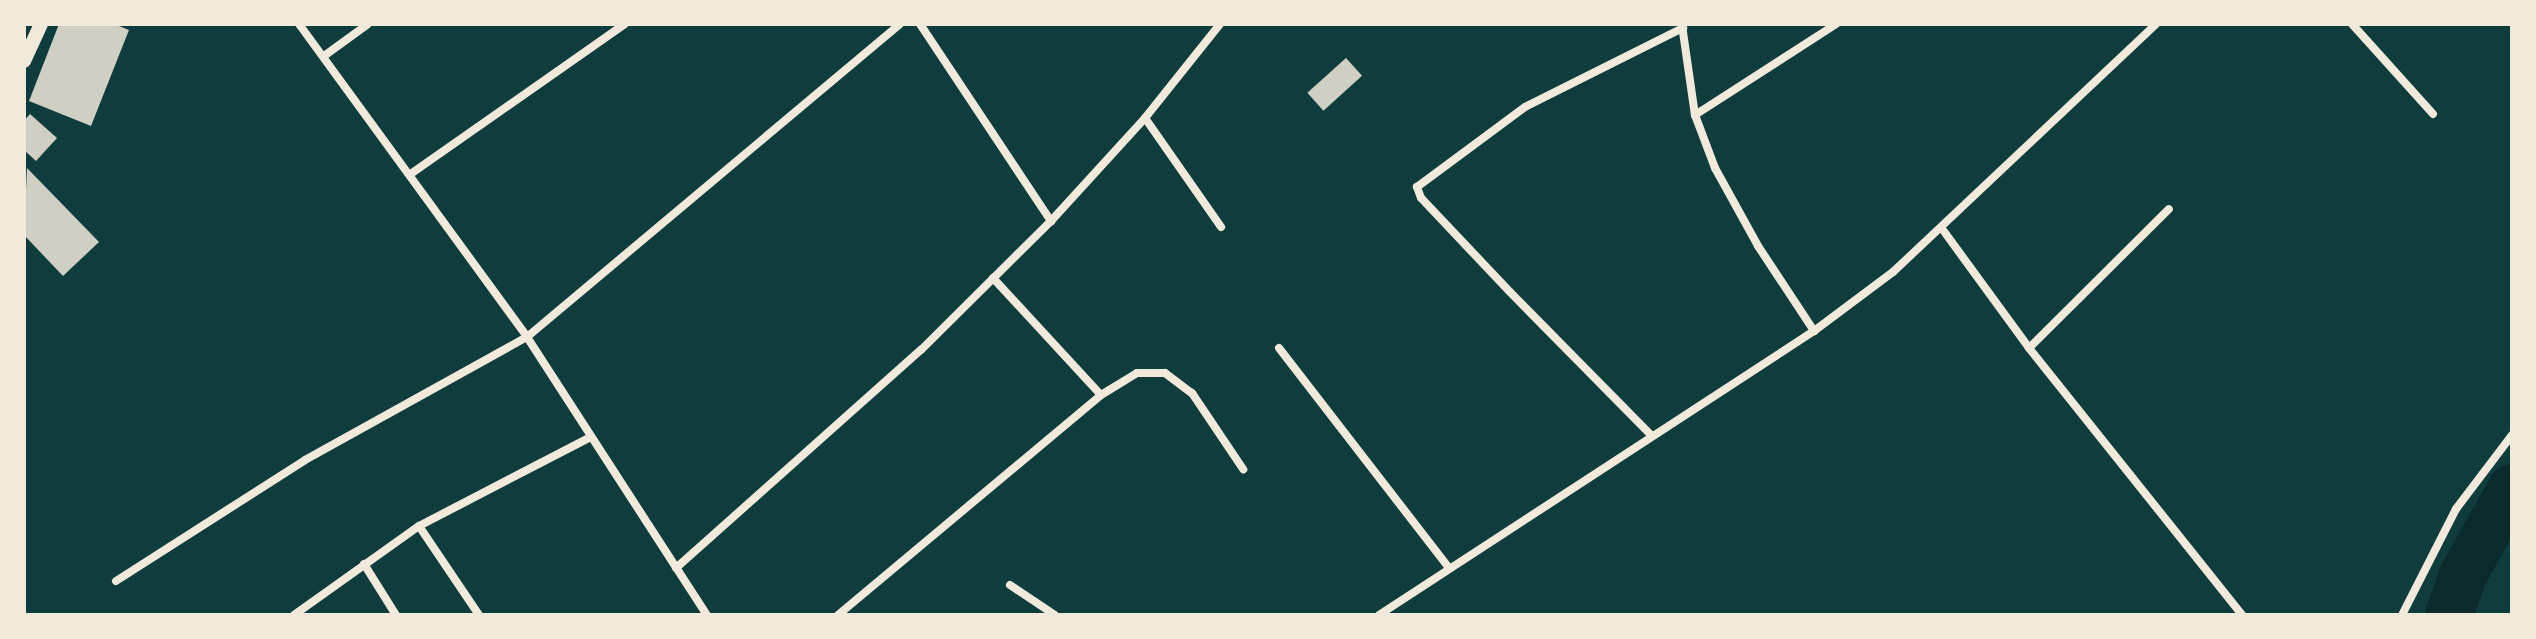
<!DOCTYPE html>
<style>
body{margin:0}
#map{position:relative;width:2536px;height:639px;overflow:hidden;background:#0f3d3e;font-family:Signika,sans-serif}
div>[style]{position:absolute}
.river>*{height:48px;margin:-24px;padding:0 24px;transform-origin:24px;border-radius:24px;background:#0a2a2b}
.building>*{inset:0;background:#cfcfc3;transform-origin:0 0}
.minor>*{height:8px;margin:-4px;padding:0 4px;transform-origin:4px;border-radius:4px;background:#f1e9da}
.tertiary>*{height:14px;margin:-7px;padding:0 7px;transform-origin:7px;border-radius:7px;background:#f1e9da}
span{translate:-50% -50%;white-space:nowrap;text-align:center;line-height:1.15;-webkit-text-stroke:6px #f1e9da;paint-order:stroke}
.frame{position:absolute;inset:0;border:26px solid #f1e9da;pointer-events:none}
</style>
<div id="map">
<div class="river">
<div style="left:2449px;top:615px;width:42px;rotate:-70.7deg"></div>
<div style="left:2463px;top:575px;width:100px;rotate:-60.6deg"></div>
</div>
<div class="building">
<div style="clip-path:polygon(59px 24px,114px 24px,129px 30px,91px 126px,29px 101px)"></div>
<div style="left:1346px;top:58px;width:24px;height:52px;rotate:48deg"></div>
<div style="clip-path:polygon(30px 114px,57px 138px,36px 161px,24px 150px,24px 121px)"></div>
<div style="clip-path:polygon(27px 168px,99px 242px,63px 276px,24px 235px)"></div>
</div>
<div class="minor">
<div style="left:299px;top:24px;width:387px;rotate:53.9deg"></div>
<div style="left:527px;top:337px;width:331px;rotate:57.1deg"></div>
<div style="left:920px;top:24px;width:237px;rotate:56.4deg"></div>
<div style="left:2352px;top:24px;width:121px;rotate:48deg"></div>
<div style="left:1682px;top:25px;width:91px;rotate:81.8deg"></div>
<div style="left:1695px;top:115px;width:57px;rotate:69.3deg"></div>
<div style="left:1715px;top:168px;width:89px;rotate:61.1deg"></div>
<div style="left:1758px;top:246px;width:102px;rotate:56.6deg"></div>
<div style="left:324px;top:56px;width:54px;rotate:-36deg"></div>
<div style="left:1695px;top:115px;width:168px;rotate:-32.8deg"></div>
<div style="left:1145px;top:118px;width:133px;rotate:55.1deg"></div>
<div style="left:412px;top:173px;width:260px;rotate:-35deg"></div>
<div style="left:1943px;top:230px;width:146px;rotate:53.9deg"></div>
<div style="left:2029px;top:348px;width:342px;rotate:51.4deg"></div>
<div style="left:993px;top:278px;width:159px;rotate:47.3deg"></div>
<div style="left:1279px;top:348px;width:277px;rotate:52.3deg"></div>
<div style="left:2029px;top:348px;width:197px;rotate:-44.8deg"></div>
<div style="left:1650px;top:434px;width:199px;rotate:-134.6deg"></div>
<div style="left:1510px;top:292px;width:129px;rotate:-133.4deg"></div>
<div style="left:1421px;top:198px;width:12px;rotate:-110deg"></div>
<div style="left:1417px;top:187px;width:134px;rotate:-36.5deg"></div>
<div style="left:1525px;top:107px;width:177px;rotate:-26.6deg"></div>
<div style="left:419px;top:526px;width:107px;rotate:56deg"></div>
<div style="left:364px;top:564px;width:60px;rotate:57.9deg"></div>
<div style="left:676px;top:568px;width:328px;rotate:-41.7deg"></div>
<div style="left:921px;top:350px;width:183px;rotate:-44.8deg"></div>
<div style="left:1051px;top:221px;width:139px;rotate:-47.6deg"></div>
<div style="left:1145px;top:118px;width:120px;rotate:-51.4deg"></div>
<div style="left:116px;top:581px;width:224px;rotate:-32.6deg"></div>
<div style="left:305px;top:460px;width:254px;rotate:-29deg"></div>
<div style="left:527px;top:337px;width:487px;rotate:-40deg"></div>
<div style="left:1010px;top:585px;width:54px;rotate:33.7deg"></div>
<div style="left:294px;top:615px;width:153px;rotate:-35.5deg"></div>
<div style="left:419px;top:526px;width:191px;rotate:-27.4deg"></div>
<div style="left:838px;top:615px;width:343px;rotate:-39.9deg"></div>
<div style="left:1101px;top:395px;width:42px;rotate:-31.4deg"></div>
<div style="left:1137px;top:373px;width:28px"></div>
<div style="left:1165px;top:373px;width:34px;rotate:37deg"></div>
<div style="left:1192px;top:393px;width:92px;rotate:56.1deg"></div>
<div style="left:1379px;top:615px;width:520px;rotate:-33.14deg"></div>
<div style="left:1814px;top:331px;width:99px;rotate:-36.8deg"></div>
<div style="left:1893px;top:272px;width:361px;rotate:-43.3deg"></div>
<div style="left:2402px;top:615px;width:119px;rotate:-63deg"></div>
<div style="left:2456px;top:509px;width:93px;rotate:-52.9deg"></div>
</div>
<div class="tertiary">
<div style="left:24px;top:61px;width:41px;rotate:-65.3deg"></div>
</div>
<div class="frame"></div>
</div>
